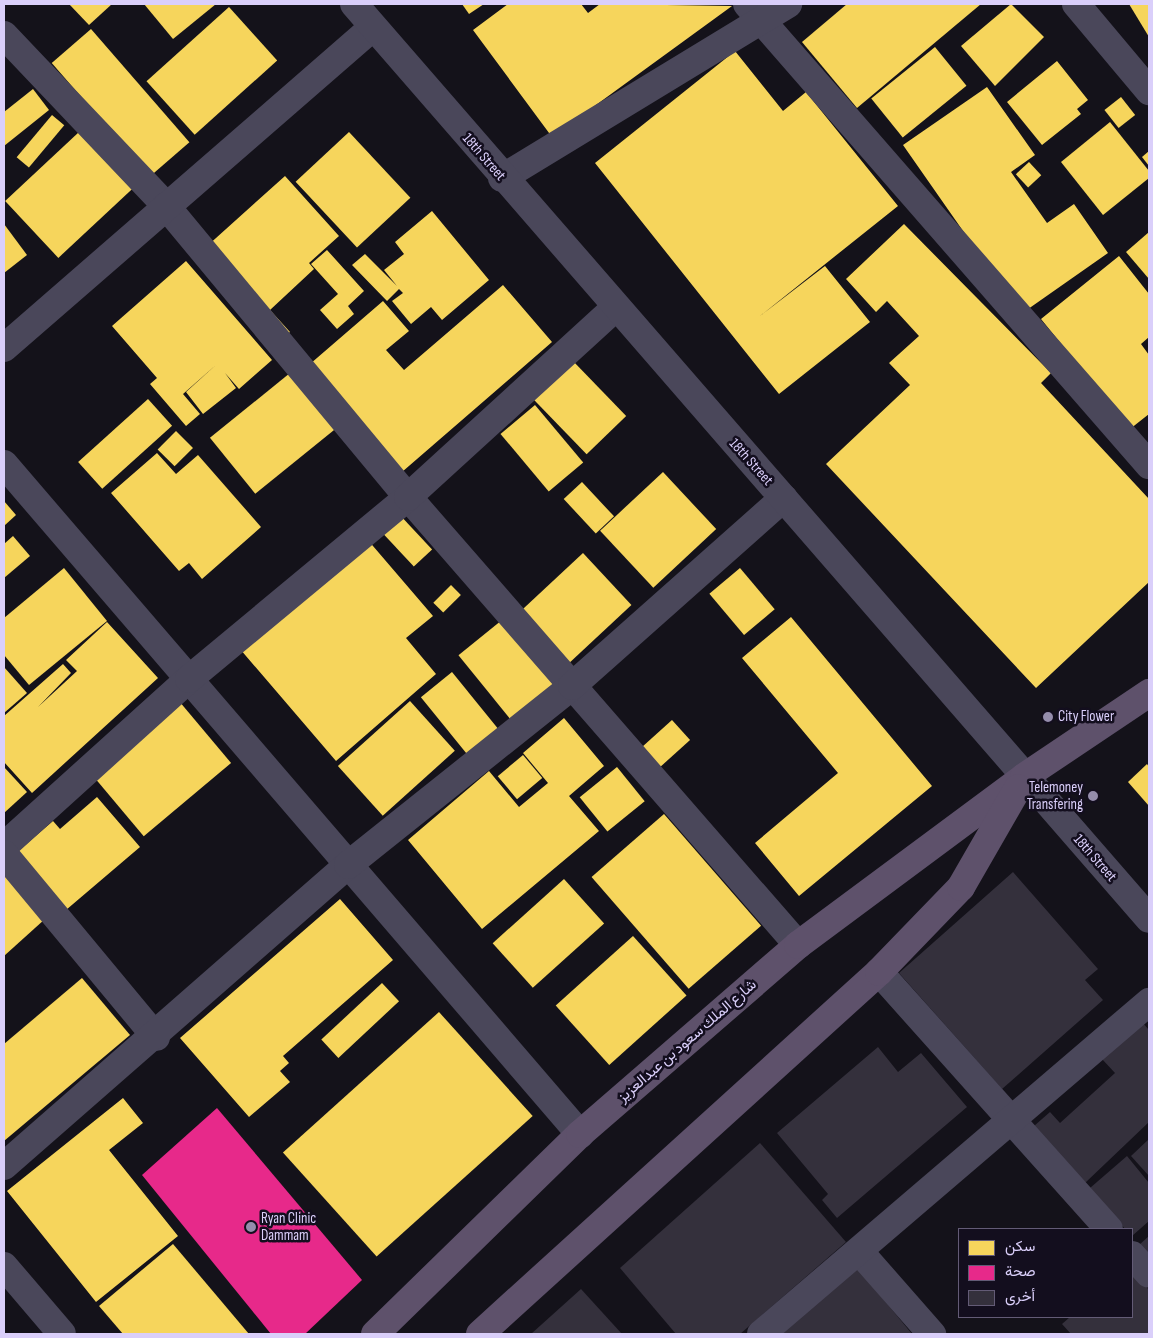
<!DOCTYPE html>
<meta charset="utf-8">
<style>
body{margin:0}
#map{position:relative;width:1153px;height:1338px;overflow:hidden;background:#14121a;font-family:"Sofia Sans Condensed",Vazirmatn,sans-serif}
div>[style]{position:absolute}
.homes>*{inset:0;background:#f6d55c;transform-origin:0 0}
.health>*{inset:0;background:#e7298a}
.building>*{inset:0;background:#34303c}
.minor>*{height:28px;margin:-14px;padding:0 14px;transform-origin:14px;border-radius:14px;background:#4a475a}
.tertiary>*{height:28px;margin:-14px;padding:0 14px;transform-origin:14px;border-radius:14px;background:#4a475a}
.primary>*{height:28px;margin:-14px;padding:0 14px;transform-origin:14px;border-radius:14px;background:#5e516b}
.dots>*{width:14px;height:14px;translate:-50% -50%;box-sizing:border-box;border:2px solid #130e1e;border-radius:50%}
span{translate:-50% -50%;white-space:nowrap;text-align:center;line-height:1.15;-webkit-text-stroke:5px #130e1e;paint-order:stroke}
.street-label{font-size:15px;color:#dacffa}
.poi-label{font-size:15px;color:#dacffa}
.left{translate:0 -50%;text-align:left}
.right{translate:-100% -50%;text-align:right}
.frame{position:absolute;inset:0;border:5px solid #dacffa;pointer-events:none}
.legend{position:absolute;left:958px;top:1228px;width:175px;height:90px;box-sizing:border-box;background:#130e1e;border:1px solid #635b76;margin:0;padding:6px 9px;list-style:none;font-size:15px;color:#dacffa}
.legend li{display:flex;align-items:center;gap:10px;height:25px}
.legend b{width:25px;border:1px solid #635b76}
</style>
<div id="map">
<div class="homes">
<div style="clip-path:polygon(69px 4px,112px 4px,89px 25px)"></div>
<div style="clip-path:polygon(144px 4px,216px 4px,173px 39px)"></div>
<div style="clip-path:polygon(462px 4px,484px 4px,469px 14px)"></div>
<div style="clip-path:polygon(508px 4px,581px 4px,588px 13px,600px 4px,732px 6px,552px 137px,473px 30px)"></div>
<div style="clip-path:polygon(847px 4px,981px 4px,857px 108px,802px 42px)"></div>
<div style="clip-path:polygon(1011px 4px,1044px 37px,995px 86px,961px 46px)"></div>
<div style="clip-path:polygon(1129px 4px,1149px 4px,1149px 37px)"></div>
<div style="left:229px;top:7px;width:72px;height:111px;rotate:48deg"></div>
<div style="left:91px;top:29px;width:150px;height:52px;rotate:49deg"></div>
<div style="left:935px;top:47px;width:50px;height:82px;rotate:51deg"></div>
<div style="clip-path:polygon(735px 51px,783px 111px,806px 92px,898px 206px,760px 316px,825px 266px,870px 322px,779px 394px,595px 163px)"></div>
<div style="clip-path:polygon(1057px 61px,1088px 100px,1077px 109px,1081px 114px,1042px 145px,1007px 102px)"></div>
<div style="clip-path:polygon(987px 87px,1035px 155px,1011px 172px,1047px 223px,1074px 204px,1108px 253px,1021px 314px,903px 145px)"></div>
<div style="clip-path:polygon(33px 89px,49px 110px,4px 146px,4px 112px)"></div>
<div style="left:1121px;top:97px;width:23px;height:21px;rotate:52deg"></div>
<div style="left:52px;top:115px;width:16px;height:55px;rotate:40deg"></div>
<div style="clip-path:polygon(1110px 122px,1149px 171px,1149px 178px,1103px 215px,1061px 162px)"></div>
<div style="left:79px;top:132px;width:78px;height:101px;rotate:47deg"></div>
<div style="left:349px;top:132px;width:90px;height:73px;rotate:47deg"></div>
<div style="clip-path:polygon(1149px 151px,1149px 166px,1142px 157px)"></div>
<div style="left:1029px;top:162px;width:18px;height:18px;rotate:47deg"></div>
<div style="clip-path:polygon(285px 176px,339px 236px,309px 263px,314px 269px,270px 310px,290px 332px,286px 335px,206px 247px)"></div>
<div style="clip-path:polygon(432px 211px,489px 280px,442px 320px,431px 307px,411px 324px,392px 301px,403px 293px,399px 289px,387px 301px,352px 265px,365px 254px,397px 286px,384px 270px,404px 254px,395px 242px)"></div>
<div style="clip-path:polygon(4px 224px,27px 255px,4px 273px)"></div>
<div style="clip-path:polygon(904px 224px,1051px 373px,1041px 383px,1149px 499px,1149px 582px,1036px 688px,826px 464px,910px 385px,889px 363px,919px 336px,887px 301px,876px 312px,846px 279px)"></div>
<div style="clip-path:polygon(1149px 232px,1149px 279px,1126px 252px)"></div>
<div style="clip-path:polygon(327px 250px,364px 291px,348px 306px,354px 314px,337px 329px,320px 310px,338px 294px,311px 264px)"></div>
<div style="clip-path:polygon(1119px 256px,1149px 294px,1149px 337px,1141px 344px,1149px 355px,1149px 414px,1130px 429px,1041px 319px)"></div>
<div style="clip-path:polygon(186px 261px,272px 360px,239px 389px,225px 373px,236px 388px,203px 414px,186px 392px,217px 364px,183px 394px,200px 414px,186px 426px,150px 384px,157px 378px,112px 326px)"></div>
<div style="clip-path:polygon(503px 285px,552px 342px,402px 472px,310px 364px,383px 301px,409px 331px,386px 350px,404px 370px)"></div>
<div style="left:572px;top:360px;width:78px;height:55px;rotate:46deg"></div>
<div style="left:290px;top:373px;width:72px;height:103px;rotate:51deg"></div>
<div style="left:148px;top:399px;width:36px;height:94px;rotate:48deg"></div>
<div style="left:535px;top:405px;width:75px;height:45px;rotate:50deg"></div>
<div style="left:176px;top:431px;width:24px;height:26px;rotate:45deg"></div>
<div style="clip-path:polygon(157px 453px,176px 474px,198px 455px,261px 527px,202px 579px,189px 563px,179px 571px,111px 493px)"></div>
<div style="left:663px;top:472px;width:78px;height:86px;rotate:47deg"></div>
<div style="left:582px;top:482px;width:47px;height:25px;rotate:47deg"></div>
<div style="clip-path:polygon(4px 501px,16px 515px,4px 526px)"></div>
<div style="left:398px;top:513px;width:50px;height:25px;rotate:47deg"></div>
<div style="clip-path:polygon(13px 536px,30px 556px,4px 578px,4px 544px)"></div>
<div style="clip-path:polygon(367px 539px,433px 616px,406px 638px,436px 674px,336px 761px,240px 649px)"></div>
<div style="left:583px;top:553px;width:71px;height:88px;rotate:47deg"></div>
<div style="clip-path:polygon(64px 568px,107px 621px,29px 685px,4px 655px,4px 618px)"></div>
<div style="left:740px;top:568px;width:54px;height:40px;rotate:50deg"></div>
<div style="left:451px;top:585px;width:14px;height:25px;rotate:45deg"></div>
<div style="clip-path:polygon(791px 617px,932px 786px,799px 896px,755px 843px,838px 773px,742px 658px)"></div>
<div style="left:502px;top:620px;width:84px;height:56px;rotate:51deg"></div>
<div style="clip-path:polygon(107px 622px,158px 678px,32px 793px,4px 762px,4px 716px,63px 664px,71px 673px,38px 707px,77px 671px,66px 660px)"></div>
<div style="clip-path:polygon(4px 667px,27px 693px,4px 713px)"></div>
<div style="left:452px;top:672px;width:77px;height:40px;rotate:51deg"></div>
<div style="left:179px;top:701px;width:81px;height:114px;rotate:50deg"></div>
<div style="left:410px;top:701px;width:67px;height:97px;rotate:48deg"></div>
<div style="clip-path:polygon(564px 718px,604px 766px,569px 796px,599px 831px,482px 929px,408px 840px,489px 771px,519px 807px,548px 783px,523px 753px)"></div>
<div style="left:672px;top:720px;width:27px;height:50px;rotate:48deg"></div>
<div style="left:523px;top:755px;width:30px;height:33px;rotate:50deg"></div>
<div style="clip-path:polygon(1147px 764px,1149px 767px,1149px 806px,1128px 782px)"></div>
<div style="clip-path:polygon(4px 767px,27px 792px,4px 813px)"></div>
<div style="left:617px;top:767px;width:44px;height:48px;rotate:51deg"></div>
<div style="clip-path:polygon(97px 797px,140px 847px,66px 910px,16px 853px,53px 821px,60px 829px)"></div>
<div style="left:664px;top:814px;width:148px;height:96px;rotate:49deg"></div>
<div style="clip-path:polygon(4px 873px,45px 919px,4px 956px)"></div>
<div style="left:564px;top:879px;width:60px;height:96px;rotate:48deg"></div>
<div style="clip-path:polygon(340px 899px,393px 960px,283px 1056px,289px 1063px,280px 1071px,290px 1082px,249px 1117px,180px 1038px)"></div>
<div style="left:633px;top:936px;width:80px;height:104px;rotate:48deg"></div>
<div style="clip-path:polygon(82px 978px,130px 1035px,4px 1141px,4px 1044px)"></div>
<div style="left:382px;top:983px;width:25px;height:83px;rotate:47deg"></div>
<div style="left:439px;top:1012px;width:140px;height:210px;rotate:48deg"></div>
<div style="clip-path:polygon(123px 1098px,143px 1123px,109px 1150px,178px 1236px,96px 1302px,7px 1191px)"></div>
<div style="clip-path:polygon(173px 1244px,249px 1334px,123px 1334px,99px 1306px)"></div>
</div>
<div class="health">
<div style="clip-path:polygon(217px 1108px,362px 1280px,305px 1334px,271px 1334px,142px 1175px)"></div>
</div>
<div class="building">
<div style="clip-path:polygon(1013px 872px,1098px 969px,1085px 980px,1103px 1000px,1002px 1089px,899px 973px)"></div>
<div style="clip-path:polygon(1142px 1022px,1149px 1030px,1149px 1122px,1085px 1183px,1034px 1126px,1050px 1112px,1060px 1123px,1115px 1073px,1102px 1059px)"></div>
<div style="clip-path:polygon(878px 1047px,898px 1072px,921px 1053px,967px 1107px,837px 1218px,822px 1200px,828px 1194px,777px 1133px)"></div>
<div style="clip-path:polygon(1149px 1139px,1149px 1176px,1131px 1156px)"></div>
<div style="clip-path:polygon(760px 1143px,846px 1242px,740px 1334px,676px 1334px,620px 1268px)"></div>
<div style="clip-path:polygon(1127px 1156px,1149px 1183px,1149px 1221px,1132px 1236px,1132px 1229px,1125px 1229px,1090px 1188px)"></div>
<div style="clip-path:polygon(1149px 1236px,1149px 1257px,1139px 1245px)"></div>
<div style="clip-path:polygon(856px 1266px,912px 1334px,774px 1334px)"></div>
<div style="clip-path:polygon(1132px 1270px,1149px 1290px,1149px 1334px,1071px 1334px,1062px 1324px,1070px 1317px,1132px 1317px)"></div>
<div style="clip-path:polygon(581px 1289px,622px 1334px,531px 1334px)"></div>
</div>
<div class="minor">
<div style="left:747px;top:4px;width:612px;rotate:48.91deg"></div>
<div style="left:1076px;top:4px;width:114px;rotate:50deg"></div>
<div style="left:4px;top:35px;width:236px;rotate:46.5deg"></div>
<div style="left:166px;top:206px;width:378px;rotate:50.3deg"></div>
<div style="left:408px;top:497px;width:594px;rotate:48.96deg"></div>
<div style="left:502px;top:178px;width:335px;rotate:-31.3deg"></div>
<div style="left:4px;top:348px;width:489px;rotate:-41deg"></div>
<div style="left:4px;top:464px;width:884px;rotate:49.31deg"></div>
<div style="left:4px;top:846px;width:249px;rotate:-42.1deg"></div>
<div style="left:189px;top:679px;width:285px;rotate:-39.7deg"></div>
<div style="left:408px;top:497px;width:279px;rotate:-42.4deg"></div>
<div style="left:4px;top:854px;width:238px;rotate:50.3deg"></div>
<div style="left:879px;top:972px;width:345px;rotate:48.2deg"></div>
<div style="left:4px;top:1166px;width:457px;rotate:-41.2deg"></div>
<div style="left:348px;top:865px;width:287px;rotate:-38.6deg"></div>
<div style="left:572px;top:686px;width:283px;rotate:-41.6deg"></div>
<div style="left:859px;top:1251px;width:111px;rotate:48.7deg"></div>
<div style="left:1132px;top:1255px;width:25px;rotate:48deg"></div>
<div style="left:4px;top:1266px;width:89px;rotate:49.5deg"></div>
<div style="left:761px;top:1334px;width:511px;rotate:-40.55deg"></div>
</div>
<div class="tertiary">
<div style="left:354px;top:4px;width:1212px;rotate:49.01deg"></div>
</div>
<div class="primary">
<div style="left:375px;top:1334px;width:286px;rotate:-44.3deg"></div>
<div style="left:580px;top:1134px;width:289px;rotate:-40.9deg"></div>
<div style="left:798px;top:945px;width:282px;rotate:-36.6deg"></div>
<div style="left:1024px;top:777px;width:151px;rotate:-33.9deg"></div>
<div style="left:480px;top:1334px;width:539px;rotate:-42.22deg"></div>
<div style="left:879px;top:972px;width:118px;rotate:-46deg"></div>
<div style="left:961px;top:887px;width:114px;rotate:-60.1deg"></div>
</div>
<div class="dots">
<div style="left:1048px;top:717px;background:#958dac"></div>
<div style="left:1093px;top:796px;background:#958dac"></div>
<div style="left:251px;top:1227px;background:#958dac"></div>
</div>
<div class="street-label">
<span style="left:484px;top:157px;rotate:49deg">18th Street</span>
<span style="left:751px;top:462px;rotate:48deg">18th Street</span>
<span style="left:1095px;top:858px;rotate:49deg">18th Street</span>
<span style="left:687px;top:1041px;rotate:-41deg">شارع الملك سعود بن عبدالعزيز</span>
</div>
<div class="poi-label">
<span class="left" style="left:1058px;top:717px">City Flower</span>
<span class="right" style="left:1083px;top:796px">Telemoney<br>Transfering</span>
<span class="left" style="left:261px;top:1227px">Ryan Clinic<br>Dammam</span>
</div>
<div class="frame"></div>
<ul class="legend">
<li><b style="height:14px;background:#f6d55c"></b>سكن</li>
<li><b style="height:14px;background:#e7298a"></b>صحة</li>
<li><b style="height:14px;background:#34303c"></b>أخرى</li>
</ul>
</div>
